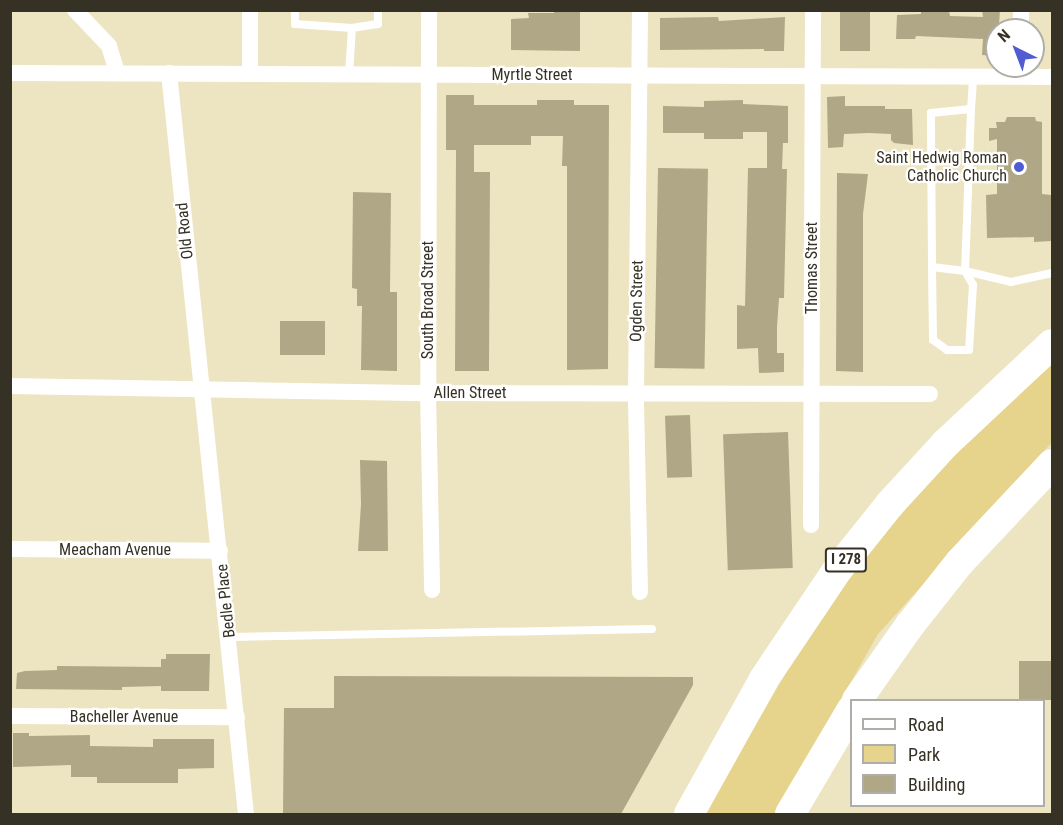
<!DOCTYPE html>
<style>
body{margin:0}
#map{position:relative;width:1063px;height:825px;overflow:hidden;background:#ede4c1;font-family:"Roboto Condensed",sans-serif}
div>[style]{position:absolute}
.green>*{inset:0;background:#e6d38c}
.building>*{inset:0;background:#b0a786;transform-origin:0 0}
.lane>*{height:8px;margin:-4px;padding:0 4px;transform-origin:4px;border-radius:4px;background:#fff}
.street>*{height:16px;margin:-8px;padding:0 8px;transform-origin:8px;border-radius:8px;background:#fff}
.highway>*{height:30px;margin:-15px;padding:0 15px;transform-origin:15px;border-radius:15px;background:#fff}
.dots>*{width:16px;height:16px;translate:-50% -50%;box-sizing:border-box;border:3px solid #fff;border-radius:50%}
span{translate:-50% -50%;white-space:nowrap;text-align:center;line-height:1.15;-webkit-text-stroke:4.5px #fff;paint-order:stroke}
.shield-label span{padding:2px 4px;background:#fff;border:2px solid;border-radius:4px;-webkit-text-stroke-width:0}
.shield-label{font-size:15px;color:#353124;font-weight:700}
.street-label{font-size:16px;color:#353124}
.poi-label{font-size:16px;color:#353124}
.right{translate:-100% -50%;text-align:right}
.frame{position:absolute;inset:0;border:12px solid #353124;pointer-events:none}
.legend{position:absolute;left:850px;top:699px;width:195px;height:108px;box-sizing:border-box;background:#fff;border:2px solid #aeada7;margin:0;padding:8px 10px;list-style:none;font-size:18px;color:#353124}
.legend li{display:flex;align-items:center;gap:12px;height:30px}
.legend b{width:30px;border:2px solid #aeada7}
.north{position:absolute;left:985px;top:18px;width:60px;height:60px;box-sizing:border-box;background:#fff;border:2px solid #aeada7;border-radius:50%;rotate:318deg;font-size:16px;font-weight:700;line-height:24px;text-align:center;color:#353124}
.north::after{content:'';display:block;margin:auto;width:21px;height:27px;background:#515cd2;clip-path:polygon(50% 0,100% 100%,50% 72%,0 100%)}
</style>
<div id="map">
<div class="green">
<div style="clip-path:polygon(1052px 361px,1052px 442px,878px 634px,776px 814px,704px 814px,812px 628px,898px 509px)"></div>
</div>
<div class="building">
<div style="clip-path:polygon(554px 10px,580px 10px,580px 51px,511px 50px,511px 19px,529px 18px,528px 13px,554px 13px)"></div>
<div style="left:840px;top:10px;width:30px;height:41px"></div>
<div style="clip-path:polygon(921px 10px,949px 11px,950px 16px,983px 17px,982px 10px,1000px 10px,997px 56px,982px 55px,983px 39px,916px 36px,915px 39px,896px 39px,897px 15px,921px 14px)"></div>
<div style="clip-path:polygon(718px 17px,719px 21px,785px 17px,784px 51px,764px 51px,764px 49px,660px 50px,660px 18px)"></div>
<div style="clip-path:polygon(446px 95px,474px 95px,474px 105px,537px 105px,537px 100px,574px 100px,574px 105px,609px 105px,608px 369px,567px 370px,567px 166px,562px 166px,563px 136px,531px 136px,531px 145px,474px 145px,474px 172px,490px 172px,489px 371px,455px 371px,456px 150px,446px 150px)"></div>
<div style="clip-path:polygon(845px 96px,845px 106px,885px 106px,885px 109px,912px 109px,913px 145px,894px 143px,891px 140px,891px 134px,869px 133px,844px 134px,843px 147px,828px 148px,827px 97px)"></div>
<div style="clip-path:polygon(743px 100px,743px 104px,788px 106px,788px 143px,783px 143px,782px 169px,787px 169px,784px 298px,779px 298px,777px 327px,777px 353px,784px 353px,784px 372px,759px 373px,758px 348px,737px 349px,737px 305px,745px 306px,748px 168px,767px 168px,767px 132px,743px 132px,743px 139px,704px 139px,704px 133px,663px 133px,663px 106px,704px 107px,704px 101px)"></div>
<div style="clip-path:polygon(1007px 117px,1035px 117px,1036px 121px,1042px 122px,1042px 194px,1051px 195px,1051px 241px,1034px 242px,1034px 237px,987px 238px,986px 195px,997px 194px,997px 139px,989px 141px,989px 128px,997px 128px,996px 122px,1005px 122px)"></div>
<div style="left:658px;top:168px;width:50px;height:200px;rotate:1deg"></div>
<div style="clip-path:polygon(837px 173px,868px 174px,863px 214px,863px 372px,836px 371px)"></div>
<div style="clip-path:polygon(353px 192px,391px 193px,390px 292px,397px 292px,397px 371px,361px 370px,362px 306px,357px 306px,357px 289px,352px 288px)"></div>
<div style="left:280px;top:321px;width:45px;height:34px"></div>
<div style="left:690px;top:415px;width:62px;height:25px;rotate:88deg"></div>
<div style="left:788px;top:432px;width:136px;height:65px;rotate:88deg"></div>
<div style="clip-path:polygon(360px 460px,387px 461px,388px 551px,358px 551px,361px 504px)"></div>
<div style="clip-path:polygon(166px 654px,210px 654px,209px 691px,161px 691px,161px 686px,122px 687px,122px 690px,16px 689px,17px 673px,25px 671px,57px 670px,57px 666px,161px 667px,161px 659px,166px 659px)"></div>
<div style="left:1019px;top:661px;width:34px;height:39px"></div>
<div style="clip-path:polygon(334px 676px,693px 677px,693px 685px,621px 814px,283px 814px,284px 708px,334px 708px)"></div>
<div style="clip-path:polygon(13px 733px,29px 733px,29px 736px,90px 735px,90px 746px,153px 747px,153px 739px,214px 739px,214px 768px,178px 769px,178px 783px,97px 783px,97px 777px,71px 777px,71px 765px,13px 767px)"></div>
</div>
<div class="lane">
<div style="left:295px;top:10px;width:14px;rotate:90deg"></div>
<div style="left:295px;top:24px;width:57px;rotate:4deg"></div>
<div style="left:352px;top:28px;width:26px;rotate:-9deg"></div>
<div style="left:378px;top:24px;width:14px;rotate:-90deg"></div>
<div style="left:349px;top:74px;width:46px;rotate:-86.3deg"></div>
<div style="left:971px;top:109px;width:162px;rotate:92.1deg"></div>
<div style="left:965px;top:271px;width:16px;rotate:60deg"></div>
<div style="left:973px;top:285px;width:65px;rotate:93.5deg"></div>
<div style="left:969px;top:350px;width:22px;rotate:180deg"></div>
<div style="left:947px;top:350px;width:17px;rotate:-144deg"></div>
<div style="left:933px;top:340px;width:73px;rotate:-90.8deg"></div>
<div style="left:932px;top:267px;width:33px;rotate:7deg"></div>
<div style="left:965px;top:271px;width:47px;rotate:13.4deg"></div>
<div style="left:1011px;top:282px;width:42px;rotate:-12.4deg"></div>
<div style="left:932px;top:267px;width:154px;rotate:-90.4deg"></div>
<div style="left:931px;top:113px;width:40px;rotate:-5.7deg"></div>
<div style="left:971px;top:109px;width:32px;rotate:-86deg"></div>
<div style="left:229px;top:637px;width:423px;rotate:-1.1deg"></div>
</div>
<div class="street">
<div style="left:75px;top:10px;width:50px;rotate:46.6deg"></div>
<div style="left:109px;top:46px;width:27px;rotate:73deg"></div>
<div style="left:429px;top:10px;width:383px;rotate:90.1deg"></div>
<div style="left:428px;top:393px;width:197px;rotate:88.8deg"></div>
<div style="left:1021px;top:30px;width:20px;rotate:-90deg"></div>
<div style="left:10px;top:73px;width:1042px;rotate:0.22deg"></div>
<div style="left:169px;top:73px;width:745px;rotate:84.07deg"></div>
<div style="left:250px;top:73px;width:63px;rotate:-90deg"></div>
<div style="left:10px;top:386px;width:418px;rotate:1deg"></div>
<div style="left:428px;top:393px;width:502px;rotate:0.11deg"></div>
<div style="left:811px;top:525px;width:515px;rotate:-89.78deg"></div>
<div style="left:10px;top:549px;width:210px;rotate:0.5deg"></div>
<div style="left:640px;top:592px;width:198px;rotate:-91.2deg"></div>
<div style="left:636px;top:394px;width:384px;rotate:-89.4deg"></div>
<div style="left:10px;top:716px;width:227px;rotate:0.3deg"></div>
</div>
<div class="highway">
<div style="left:857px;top:700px;width:92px;rotate:-54.8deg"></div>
<div style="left:910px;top:625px;width:80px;rotate:-51.6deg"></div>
<div style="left:960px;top:562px;width:134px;rotate:-46.8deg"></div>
<div style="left:689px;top:814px;width:154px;rotate:-60.9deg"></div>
<div style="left:764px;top:679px;width:133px;rotate:-56.1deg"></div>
<div style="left:838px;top:569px;width:83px;rotate:-51.3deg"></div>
<div style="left:890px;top:504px;width:81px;rotate:-47.5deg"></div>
<div style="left:945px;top:444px;width:146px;rotate:-43.1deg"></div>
<div style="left:790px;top:814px;width:122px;rotate:-59.4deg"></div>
</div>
<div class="dots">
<div style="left:1019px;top:167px;background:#515cd2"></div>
</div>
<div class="shield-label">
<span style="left:846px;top:560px">I 278</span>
</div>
<div class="street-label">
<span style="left:532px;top:75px">Myrtle Street</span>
<span style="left:185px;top:231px;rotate:-96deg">Old Road</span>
<span style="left:812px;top:268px;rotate:-90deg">Thomas Street</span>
<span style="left:428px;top:300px;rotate:-90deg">South Broad Street</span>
<span style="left:637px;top:301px;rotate:-89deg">Ogden Street</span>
<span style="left:470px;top:393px">Allen Street</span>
<span style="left:115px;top:550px">Meacham Avenue</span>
<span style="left:226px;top:601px;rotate:-96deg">Bedle Place</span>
<span style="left:124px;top:717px">Bacheller Avenue</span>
</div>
<div class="poi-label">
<span class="right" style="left:1007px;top:167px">Saint Hedwig Roman<br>Catholic Church</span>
</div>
<div class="frame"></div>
<ul class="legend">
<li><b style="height:8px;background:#fff"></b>Road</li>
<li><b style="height:16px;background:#e6d38c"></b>Park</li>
<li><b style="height:16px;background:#b0a786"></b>Building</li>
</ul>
<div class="north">N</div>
</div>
